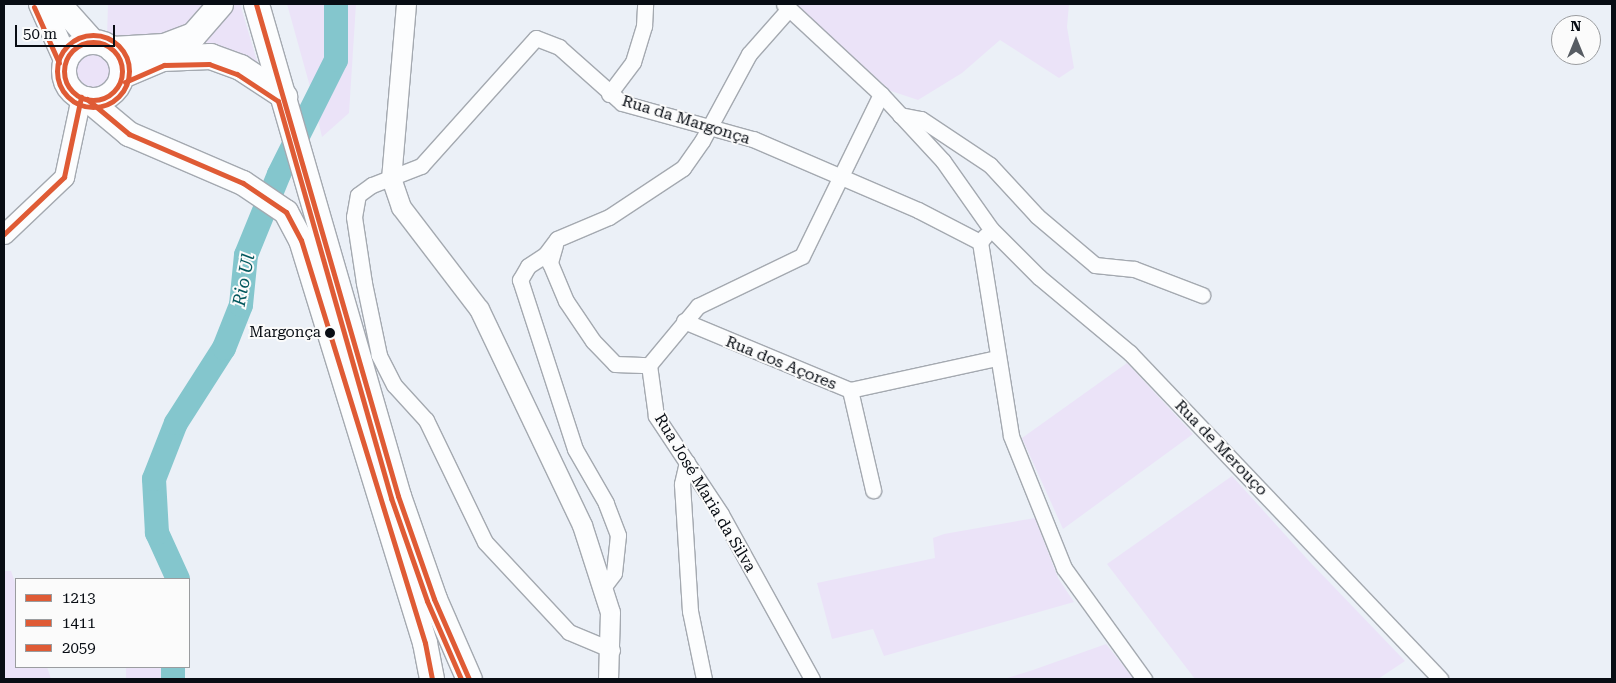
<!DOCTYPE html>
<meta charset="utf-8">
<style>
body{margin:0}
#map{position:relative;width:1616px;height:683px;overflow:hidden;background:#ebf0f7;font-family:"Roboto Serif",serif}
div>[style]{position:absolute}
.green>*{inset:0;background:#ebe3f8;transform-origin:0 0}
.round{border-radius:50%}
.river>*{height:24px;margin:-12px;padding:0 12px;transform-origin:12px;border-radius:12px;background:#84c6cd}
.roads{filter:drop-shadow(1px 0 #a4a9b0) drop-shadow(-1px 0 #a4a9b0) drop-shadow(0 1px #a4a9b0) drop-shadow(0 -1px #a4a9b0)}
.minor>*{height:15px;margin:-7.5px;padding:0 7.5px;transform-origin:7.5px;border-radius:7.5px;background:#fcfdfe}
.tertiary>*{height:19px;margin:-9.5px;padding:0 9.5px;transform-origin:9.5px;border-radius:9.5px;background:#fcfdfe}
.primary>*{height:24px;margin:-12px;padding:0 12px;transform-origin:12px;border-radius:12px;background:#fcfdfe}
.primary>.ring{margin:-12px;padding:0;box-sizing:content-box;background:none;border:24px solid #fcfdfe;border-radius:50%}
.trunk>*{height:25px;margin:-12.5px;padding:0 12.5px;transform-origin:12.5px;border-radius:12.5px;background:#fcfdfe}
.bus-1>*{height:5px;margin:-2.5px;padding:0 2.5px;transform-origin:2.5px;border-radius:2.5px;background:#df5b35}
.bus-1>.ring{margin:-2.5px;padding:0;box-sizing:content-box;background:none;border:5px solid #df5b35;border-radius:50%}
.bus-2>*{height:5px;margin:-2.5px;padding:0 2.5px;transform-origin:2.5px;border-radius:2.5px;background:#df5b35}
.bus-2>.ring{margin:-2.5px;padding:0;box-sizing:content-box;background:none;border:5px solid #df5b35;border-radius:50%}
.bus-3>*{height:5px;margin:-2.5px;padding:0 2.5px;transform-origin:2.5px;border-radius:2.5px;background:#df5b35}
.dots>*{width:14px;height:14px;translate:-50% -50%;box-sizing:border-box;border:2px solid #fbfbfb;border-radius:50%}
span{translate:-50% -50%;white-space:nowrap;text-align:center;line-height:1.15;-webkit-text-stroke:4px #fbfbfb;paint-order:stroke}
.bus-label{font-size:15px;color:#080d14}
.right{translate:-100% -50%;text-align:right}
.street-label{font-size:16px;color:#080d14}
.water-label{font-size:18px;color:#02575d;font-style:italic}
.frame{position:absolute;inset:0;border:5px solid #080d14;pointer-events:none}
.legend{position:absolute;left:15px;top:578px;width:175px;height:90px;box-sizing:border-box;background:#fbfbfb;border:1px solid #9a9c9f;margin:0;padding:6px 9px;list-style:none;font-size:15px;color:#080d14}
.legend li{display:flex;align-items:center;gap:10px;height:25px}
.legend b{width:25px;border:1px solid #9a9c9f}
.north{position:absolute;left:1551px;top:15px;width:50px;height:50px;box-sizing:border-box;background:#fbfbfb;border:1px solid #9a9c9f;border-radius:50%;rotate:0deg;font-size:14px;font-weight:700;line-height:20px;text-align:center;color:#080d14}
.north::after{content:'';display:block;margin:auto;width:18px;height:22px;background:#575c63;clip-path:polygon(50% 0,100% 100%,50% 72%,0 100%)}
.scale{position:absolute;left:15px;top:25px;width:100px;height:22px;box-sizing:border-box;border:2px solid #080d14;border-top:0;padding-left:6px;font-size:15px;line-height:18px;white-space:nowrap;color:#080d14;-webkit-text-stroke:4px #fbfbfb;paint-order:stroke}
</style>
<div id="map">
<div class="green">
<div style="clip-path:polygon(108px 4px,212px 4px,192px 28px,133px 43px,107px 37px)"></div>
<div style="clip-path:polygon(228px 4px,240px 4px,260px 71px,201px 45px,202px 37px)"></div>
<div style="clip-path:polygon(287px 4px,329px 4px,333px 26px,330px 61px,312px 94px)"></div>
<div style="clip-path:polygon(338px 4px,356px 4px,349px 113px,322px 137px,316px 111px,338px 60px)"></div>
<div style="clip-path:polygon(794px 4px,1069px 4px,1067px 27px,1074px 68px,1059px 78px,1000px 40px,962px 73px,918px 100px,891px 91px)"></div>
<div class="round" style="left:74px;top:52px;width:40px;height:40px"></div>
<div style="clip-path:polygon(1127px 363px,1193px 434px,1063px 529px,1022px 438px)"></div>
<div style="clip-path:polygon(1232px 476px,1309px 561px,1405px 661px,1378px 679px,1195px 679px,1107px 564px)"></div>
<div style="clip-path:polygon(1035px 518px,1058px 578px,1074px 602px,884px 656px,873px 629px,832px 639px,817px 583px,935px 558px,933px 538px,944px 534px)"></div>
<div style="clip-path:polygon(4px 571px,11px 571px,16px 585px,16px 667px,47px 667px,51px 679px,4px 679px)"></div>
<div style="clip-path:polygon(1106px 644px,1134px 679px,1004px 679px,1033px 670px)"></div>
<div style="left:126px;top:667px;width:42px;height:13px"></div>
</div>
<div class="river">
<div style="left:178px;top:579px;width:51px;rotate:-114.5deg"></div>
<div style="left:157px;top:533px;width:54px;rotate:-93.2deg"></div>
<div style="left:154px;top:479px;width:60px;rotate:-68.6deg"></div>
<div style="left:176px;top:423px;width:89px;rotate:-57.4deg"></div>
<div style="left:224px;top:348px;width:46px;rotate:-68.4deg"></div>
<div style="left:241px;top:305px;width:50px;rotate:-84.3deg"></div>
<div style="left:246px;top:255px;width:87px;rotate:-67.8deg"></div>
<div style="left:279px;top:174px;width:127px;rotate:-63.4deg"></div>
<div style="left:336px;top:60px;width:56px;rotate:-90deg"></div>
<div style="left:173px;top:667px;width:12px;rotate:90deg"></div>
</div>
<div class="roads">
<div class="minor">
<div style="left:784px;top:4px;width:132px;rotate:42.9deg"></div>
<div style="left:881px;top:94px;width:91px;rotate:47.2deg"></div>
<div style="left:943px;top:161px;width:83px;rotate:54.8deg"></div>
<div style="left:991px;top:229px;width:68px;rotate:45deg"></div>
<div style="left:1039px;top:277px;width:119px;rotate:39.9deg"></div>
<div style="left:1130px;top:353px;width:450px;rotate:46.4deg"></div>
<div style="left:609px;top:94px;width:40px;rotate:-53deg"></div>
<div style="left:633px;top:62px;width:38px;rotate:-73deg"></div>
<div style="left:644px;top:26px;width:22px;rotate:-87deg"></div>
<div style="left:900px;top:115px;width:21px;rotate:11deg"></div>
<div style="left:921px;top:119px;width:83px;rotate:33.7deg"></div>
<div style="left:990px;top:165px;width:69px;rotate:47.3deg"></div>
<div style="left:1037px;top:216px;width:76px;rotate:40.2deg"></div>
<div style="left:1095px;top:265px;width:39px;rotate:6deg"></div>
<div style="left:1134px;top:269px;width:73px;rotate:20.9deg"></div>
<div style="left:985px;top:236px;width:8px;rotate:130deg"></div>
<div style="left:980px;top:242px;width:196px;rotate:80.9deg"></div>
<div style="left:1011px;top:436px;width:142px;rotate:68.1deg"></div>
<div style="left:1064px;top:568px;width:137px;rotate:54.2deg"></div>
<div style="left:555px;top:245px;width:19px;rotate:106deg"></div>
<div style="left:550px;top:263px;width:41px;rotate:67.2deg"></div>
<div style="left:566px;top:301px;width:48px;rotate:56deg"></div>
<div style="left:593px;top:341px;width:32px;rotate:46deg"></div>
<div style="left:615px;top:364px;width:34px;rotate:2deg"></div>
<div style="left:684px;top:321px;width:180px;rotate:22.6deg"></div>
<div style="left:850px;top:390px;width:150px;rotate:-12.3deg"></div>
<div style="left:850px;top:390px;width:103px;rotate:77deg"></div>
<div style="left:687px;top:462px;width:23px;rotate:103deg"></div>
<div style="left:682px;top:484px;width:127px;rotate:86.4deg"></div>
<div style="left:690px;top:611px;width:69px;rotate:78.4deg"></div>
<div style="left:605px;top:585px;width:15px;rotate:-53deg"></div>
<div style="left:614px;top:573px;width:38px;rotate:-84deg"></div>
<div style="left:618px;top:535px;width:34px;rotate:-111deg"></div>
<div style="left:606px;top:503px;width:62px;rotate:-119.9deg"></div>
<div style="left:575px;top:449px;width:178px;rotate:-108deg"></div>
<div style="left:520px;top:280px;width:16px;rotate:-60deg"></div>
<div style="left:528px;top:266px;width:20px;rotate:-33deg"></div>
<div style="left:545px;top:255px;width:20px;rotate:-53deg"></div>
<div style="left:557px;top:239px;width:56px;rotate:-22.9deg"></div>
<div style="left:609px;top:217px;width:89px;rotate:-33.5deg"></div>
<div style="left:683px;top:168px;width:33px;rotate:-55deg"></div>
<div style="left:702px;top:141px;width:99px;rotate:-61.6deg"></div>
<div style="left:749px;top:54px;width:57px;rotate:-48.5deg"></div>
<div style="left:612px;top:650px;width:47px;rotate:-157.3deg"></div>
<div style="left:569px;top:632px;width:123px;rotate:-133deg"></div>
<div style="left:485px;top:542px;width:136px;rotate:-115.8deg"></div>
<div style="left:426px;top:420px;width:47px;rotate:-132.4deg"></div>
<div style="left:394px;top:385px;width:34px;rotate:-117deg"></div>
<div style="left:379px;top:355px;width:74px;rotate:-101.8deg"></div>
<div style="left:364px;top:283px;width:67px;rotate:-98.6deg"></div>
<div style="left:354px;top:217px;width:22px;rotate:-80deg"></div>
<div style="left:358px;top:195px;width:17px;rotate:-36deg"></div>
<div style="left:372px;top:185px;width:53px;rotate:-21.2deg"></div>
<div style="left:421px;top:166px;width:172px;rotate:-48.1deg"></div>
<div style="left:536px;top:38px;width:25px;rotate:21deg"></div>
<div style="left:559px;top:47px;width:84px;rotate:41.6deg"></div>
<div style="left:622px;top:103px;width:136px;rotate:15.4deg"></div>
<div style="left:753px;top:139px;width:180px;rotate:23.3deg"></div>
<div style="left:918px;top:210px;width:70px;rotate:27.3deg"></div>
<div style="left:812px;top:679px;width:188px;rotate:-118.9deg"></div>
<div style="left:721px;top:514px;width:118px;rotate:-123.6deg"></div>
<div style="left:656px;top:416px;width:51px;rotate:-97.8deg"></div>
<div style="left:649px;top:365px;width:77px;rotate:-50.3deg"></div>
<div style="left:698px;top:306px;width:115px;rotate:-25.7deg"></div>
<div style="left:802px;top:256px;width:180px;rotate:-64deg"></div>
</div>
<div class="tertiary">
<div style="left:406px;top:4px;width:175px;rotate:94.9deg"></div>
<div style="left:391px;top:178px;width:31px;rotate:71deg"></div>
<div style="left:401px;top:207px;width:128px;rotate:52.6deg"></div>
<div style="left:479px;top:309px;width:239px;rotate:64.5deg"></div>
<div style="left:582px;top:525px;width:91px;rotate:72.2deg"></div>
<div style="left:610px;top:612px;width:67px;rotate:91.7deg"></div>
<div style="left:4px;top:234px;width:83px;rotate:-43.5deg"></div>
<div style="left:64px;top:177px;width:82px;rotate:-78deg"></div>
</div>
<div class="primary">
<div style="left:41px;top:4px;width:61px;rotate:65.9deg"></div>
<div style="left:59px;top:4px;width:51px;rotate:48.2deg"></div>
<div class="ring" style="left:64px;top:42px;width:34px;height:34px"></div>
<div style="left:87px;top:99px;width:55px;rotate:39.8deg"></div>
<div style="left:129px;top:134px;width:124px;rotate:23.3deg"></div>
<div style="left:243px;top:183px;width:52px;rotate:34deg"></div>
<div style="left:286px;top:212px;width:32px;rotate:62deg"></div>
<div style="left:301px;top:240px;width:422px;rotate:72.9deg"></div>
<div style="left:425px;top:643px;width:37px;rotate:79deg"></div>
</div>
<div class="trunk">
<div style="left:256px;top:4px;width:512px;rotate:73.9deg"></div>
<div style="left:398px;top:496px;width:109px;rotate:70.7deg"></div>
<div style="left:434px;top:599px;width:87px;rotate:66.4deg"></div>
<div style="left:112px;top:49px;width:52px;rotate:-3.3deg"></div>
<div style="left:164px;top:46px;width:31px;rotate:-21deg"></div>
<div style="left:193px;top:35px;width:41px;rotate:-48.9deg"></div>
<div style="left:122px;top:75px;width:43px;rotate:-23deg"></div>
<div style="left:162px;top:58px;width:48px;rotate:-2.4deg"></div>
<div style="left:210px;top:56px;width:32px;rotate:20deg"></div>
<div style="left:240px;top:67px;width:53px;rotate:33.4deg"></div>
</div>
</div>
<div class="bus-1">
<div class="ring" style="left:64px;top:42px;width:53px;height:53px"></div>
<div style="left:87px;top:99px;width:55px;rotate:39.8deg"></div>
<div style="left:129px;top:134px;width:124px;rotate:23.3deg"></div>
<div style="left:243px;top:183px;width:52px;rotate:34deg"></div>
<div style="left:286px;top:212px;width:32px;rotate:62deg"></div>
<div style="left:301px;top:240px;width:422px;rotate:72.9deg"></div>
<div style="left:425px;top:643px;width:37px;rotate:79deg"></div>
<div style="left:4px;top:234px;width:83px;rotate:-43.5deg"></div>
<div style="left:64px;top:177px;width:82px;rotate:-78deg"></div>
</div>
<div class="bus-2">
<div style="left:34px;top:7px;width:61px;rotate:65.9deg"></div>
<div class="ring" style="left:57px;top:35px;width:67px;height:67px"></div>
<div style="left:125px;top:82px;width:43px;rotate:-23.6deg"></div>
<div style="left:164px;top:65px;width:45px;rotate:-1.3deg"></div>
<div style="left:209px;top:64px;width:30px;rotate:20deg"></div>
<div style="left:237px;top:74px;width:49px;rotate:33.4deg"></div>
<div style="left:278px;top:101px;width:413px;rotate:74.1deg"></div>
<div style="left:391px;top:498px;width:109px;rotate:70.7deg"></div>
<div style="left:427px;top:601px;width:85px;rotate:66.4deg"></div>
</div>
<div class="bus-3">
<div style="left:256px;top:4px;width:512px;rotate:73.9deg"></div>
<div style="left:398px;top:496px;width:109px;rotate:70.7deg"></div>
<div style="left:434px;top:599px;width:87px;rotate:66.4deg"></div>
</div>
<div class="dots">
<div style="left:330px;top:333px;background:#080d14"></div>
</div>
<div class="bus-label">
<span class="right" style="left:321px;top:333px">Margonça</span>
</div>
<div class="street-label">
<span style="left:686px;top:120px;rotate:17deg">Rua da Margonça</span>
<span style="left:781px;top:363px;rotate:22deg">Rua dos Açores</span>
<span style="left:1221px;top:448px;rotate:46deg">Rua de Merouço</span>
<span style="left:705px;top:493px;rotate:59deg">Rua José Maria da Silva</span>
</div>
<div class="water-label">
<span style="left:244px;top:280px;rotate:-79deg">Rio Ul</span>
</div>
<div class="frame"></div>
<ul class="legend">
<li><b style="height:6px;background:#df5b35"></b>1213</li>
<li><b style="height:6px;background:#df5b35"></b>1411</li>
<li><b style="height:6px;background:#df5b35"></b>2059</li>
</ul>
<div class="north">N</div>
<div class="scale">50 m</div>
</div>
